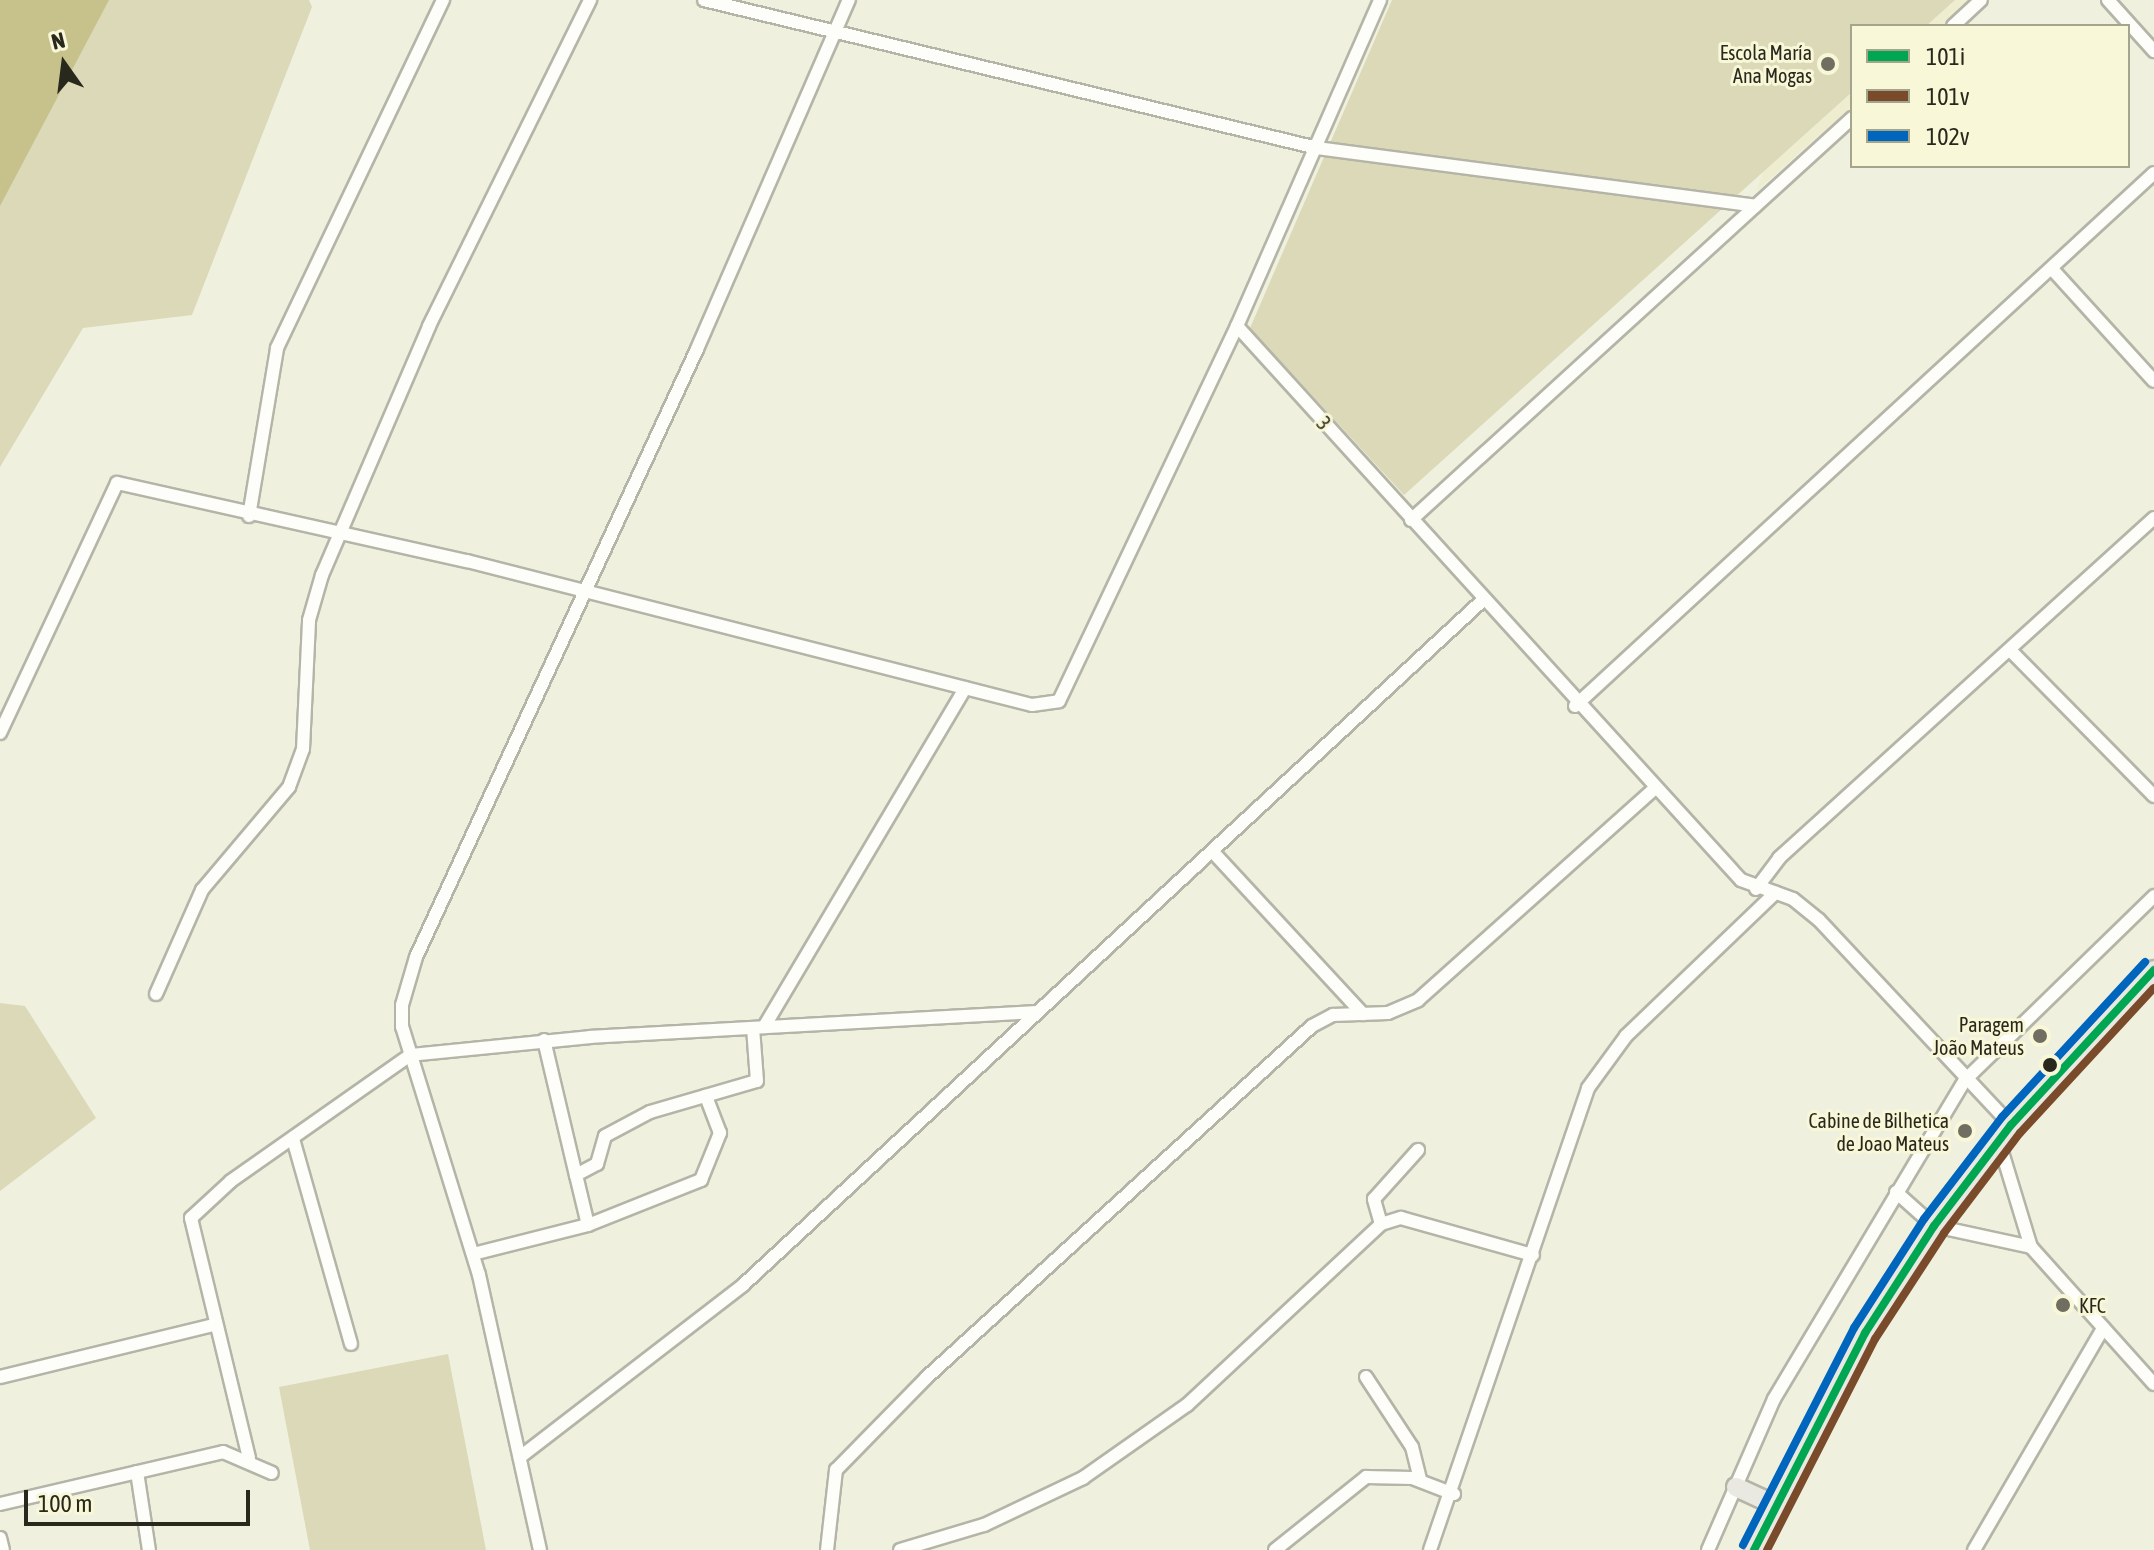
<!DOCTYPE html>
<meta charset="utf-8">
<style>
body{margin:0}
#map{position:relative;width:2154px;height:1550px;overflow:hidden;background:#f0f0df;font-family:"Asap Condensed",sans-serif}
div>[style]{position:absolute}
.built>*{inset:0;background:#eeedd0}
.green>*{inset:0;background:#dbd9b8}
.water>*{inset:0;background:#c7c28c}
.roads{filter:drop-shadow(2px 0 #b4b4a7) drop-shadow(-2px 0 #b4b4a7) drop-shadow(0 2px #b4b4a7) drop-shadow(0 -2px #b4b4a7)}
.minor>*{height:12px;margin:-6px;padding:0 6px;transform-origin:6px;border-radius:6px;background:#fdfdfa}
.primary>*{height:18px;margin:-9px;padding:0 9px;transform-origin:9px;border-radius:9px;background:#eae9e1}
.bus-1>*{height:8px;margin:-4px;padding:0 4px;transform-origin:4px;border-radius:4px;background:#00a651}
.bus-2>*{height:8px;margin:-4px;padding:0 4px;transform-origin:4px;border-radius:4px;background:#7a4b2a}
.bus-3>*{height:8px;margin:-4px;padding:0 4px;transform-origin:4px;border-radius:4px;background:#0065bd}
.dots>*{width:22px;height:22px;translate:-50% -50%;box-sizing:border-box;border:4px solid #f8f7d7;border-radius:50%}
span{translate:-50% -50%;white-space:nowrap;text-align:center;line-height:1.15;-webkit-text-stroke:6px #f8f7d7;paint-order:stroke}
.poi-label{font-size:20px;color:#29281c}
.right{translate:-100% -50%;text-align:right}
.left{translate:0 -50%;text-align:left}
.street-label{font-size:20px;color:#29281c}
.legend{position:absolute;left:1850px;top:24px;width:280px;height:144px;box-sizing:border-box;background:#f8f7d7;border:2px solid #a5a48c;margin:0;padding:10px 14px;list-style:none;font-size:24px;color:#29281c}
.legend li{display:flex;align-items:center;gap:16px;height:40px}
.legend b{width:40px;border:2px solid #a5a48c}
.north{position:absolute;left:24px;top:24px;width:80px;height:80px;-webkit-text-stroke:6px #f8f7d7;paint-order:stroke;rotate:346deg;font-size:22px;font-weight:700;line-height:32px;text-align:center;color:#29281c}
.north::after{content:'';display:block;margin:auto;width:28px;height:36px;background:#29281c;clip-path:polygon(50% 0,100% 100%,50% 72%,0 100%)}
.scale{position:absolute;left:24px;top:1490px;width:226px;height:36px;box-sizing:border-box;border:4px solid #29281c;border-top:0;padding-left:10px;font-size:24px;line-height:28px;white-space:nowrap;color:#29281c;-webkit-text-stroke:6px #f8f7d7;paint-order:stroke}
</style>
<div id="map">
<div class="built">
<div style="clip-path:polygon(1830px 0,1970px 0,1941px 26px,1852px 26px,1852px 106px,1756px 191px)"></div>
</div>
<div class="green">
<div style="clip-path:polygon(0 0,309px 0,312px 7px,192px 315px,83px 328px,0 467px)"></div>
<div style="clip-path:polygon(1392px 0,1955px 0,1926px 26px,1852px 26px,1852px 92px,1404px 495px,1250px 328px)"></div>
<div style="clip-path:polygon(0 1003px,25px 1006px,96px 1118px,0 1191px)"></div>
<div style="clip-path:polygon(448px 1354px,486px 1550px,310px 1550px,279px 1387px)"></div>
</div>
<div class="water">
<div style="clip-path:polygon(0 0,109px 0,0 206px)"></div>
</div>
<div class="roads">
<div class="minor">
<div style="left:704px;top:0;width:631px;rotate:13.57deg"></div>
<div style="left:1317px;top:148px;width:442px;rotate:7.5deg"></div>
<div style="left:2108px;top:0;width:69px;rotate:48deg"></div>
<div style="left:1953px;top:26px;width:38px;rotate:-43deg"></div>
<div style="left:2052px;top:269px;width:151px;rotate:47.7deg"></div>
<div style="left:1237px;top:326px;width:749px;rotate:47.71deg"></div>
<div style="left:1741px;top:880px;width:55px;rotate:20.1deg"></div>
<div style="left:1793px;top:899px;width:33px;rotate:39deg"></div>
<div style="left:1819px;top:920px;width:281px;rotate:46.9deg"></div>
<div style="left:249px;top:516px;width:170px;rotate:-80.5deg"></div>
<div style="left:277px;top:348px;width:386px;rotate:-64.5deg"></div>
<div style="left:1411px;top:520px;width:597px;rotate:-42.35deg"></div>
<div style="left:2010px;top:650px;width:205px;rotate:45.4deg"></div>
<div style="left:1575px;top:706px;width:787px;rotate:-42.63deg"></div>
<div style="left:0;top:733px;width:276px;rotate:-64.9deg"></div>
<div style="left:117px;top:483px;width:359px;rotate:12.6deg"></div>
<div style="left:467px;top:561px;width:583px;rotate:14.3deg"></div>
<div style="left:1032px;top:705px;width:27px;rotate:-8deg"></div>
<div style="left:1059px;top:701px;width:415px;rotate:-64.6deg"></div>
<div style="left:1237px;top:326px;width:356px;rotate:-66.3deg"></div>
<div style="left:1213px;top:852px;width:221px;rotate:47.2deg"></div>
<div style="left:1756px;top:889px;width:39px;rotate:-53deg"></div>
<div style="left:1779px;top:858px;width:506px;rotate:-42.2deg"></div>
<div style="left:156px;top:994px;width:114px;rotate:-66.1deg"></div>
<div style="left:202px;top:890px;width:135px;rotate:-49.8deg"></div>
<div style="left:289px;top:787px;width:40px;rotate:-69.8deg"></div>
<div style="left:303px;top:749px;width:129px;rotate:-87.3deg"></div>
<div style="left:309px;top:620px;width:47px;rotate:-73.9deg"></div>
<div style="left:322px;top:575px;width:271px;rotate:-66.7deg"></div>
<div style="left:429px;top:326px;width:364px;rotate:-63.7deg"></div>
<div style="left:764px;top:1027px;width:394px;rotate:-59.3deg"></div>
<div style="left:544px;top:1040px;width:139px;rotate:76.7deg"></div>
<div style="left:576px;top:1175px;width:24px;rotate:-28deg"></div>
<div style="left:597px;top:1164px;width:29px;rotate:-74deg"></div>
<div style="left:605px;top:1136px;width:51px;rotate:-28.1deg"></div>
<div style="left:650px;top:1112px;width:111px;rotate:-16.2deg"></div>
<div style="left:757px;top:1081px;width:53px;rotate:-94.3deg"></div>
<div style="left:293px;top:1139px;width:213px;rotate:74.2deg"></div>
<div style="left:1999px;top:1142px;width:110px;rotate:73.1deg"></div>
<div style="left:2031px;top:1247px;width:184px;rotate:48.1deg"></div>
<div style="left:576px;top:1175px;width:51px;rotate:76.5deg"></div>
<div style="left:588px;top:1225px;width:122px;rotate:-21.7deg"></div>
<div style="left:701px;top:1180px;width:51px;rotate:-68deg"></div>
<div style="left:720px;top:1133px;width:40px;rotate:-111deg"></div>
<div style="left:1896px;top:1192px;width:51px;rotate:41.8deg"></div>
<div style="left:1934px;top:1226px;width:99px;rotate:12.2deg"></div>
<div style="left:1381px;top:1224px;width:26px;rotate:-106deg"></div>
<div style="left:1374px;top:1199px;width:66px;rotate:-48.1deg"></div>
<div style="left:473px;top:1254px;width:119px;rotate:-14.2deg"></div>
<div style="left:0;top:1377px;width:220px;rotate:-13.7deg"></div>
<div style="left:1366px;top:1377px;width:84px;rotate:56.7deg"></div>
<div style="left:1412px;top:1447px;width:34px;rotate:76deg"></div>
<div style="left:520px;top:1457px;width:282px;rotate:-37.6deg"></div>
<div style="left:743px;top:1285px;width:1008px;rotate:-42.79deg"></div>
<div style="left:249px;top:1458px;width:247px;rotate:-103.6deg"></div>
<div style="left:191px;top:1218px;width:54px;rotate:-42.8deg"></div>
<div style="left:231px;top:1181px;width:219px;rotate:-35.1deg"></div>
<div style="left:410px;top:1055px;width:181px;rotate:-5.7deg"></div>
<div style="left:590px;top:1037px;width:446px;rotate:-3.2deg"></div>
<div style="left:137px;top:1472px;width:79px;rotate:81.3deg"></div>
<div style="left:0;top:1504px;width:229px;rotate:-13.1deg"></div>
<div style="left:223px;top:1452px;width:53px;rotate:23.2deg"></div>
<div style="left:0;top:1538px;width:12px;rotate:76deg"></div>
<div style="left:540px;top:1550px;width:282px;rotate:-102.5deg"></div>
<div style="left:479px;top:1275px;width:260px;rotate:-107.2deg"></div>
<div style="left:402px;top:1027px;width:22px;rotate:-90deg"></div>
<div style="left:402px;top:1005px;width:50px;rotate:-73.7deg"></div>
<div style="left:416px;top:957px;width:670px;rotate:-65.19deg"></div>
<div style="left:697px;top:349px;width:381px;rotate:-66.5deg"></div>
<div style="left:827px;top:1550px;width:81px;rotate:-83.6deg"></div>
<div style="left:836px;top:1470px;width:129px;rotate:-45.6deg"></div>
<div style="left:926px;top:1378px;width:522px;rotate:-42.36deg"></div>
<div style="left:1312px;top:1026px;width:24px;rotate:-28deg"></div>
<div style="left:1333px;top:1015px;width:55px;rotate:-2.1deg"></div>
<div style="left:1388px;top:1013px;width:33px;rotate:-23deg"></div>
<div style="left:1418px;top:1000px;width:317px;rotate:-41.8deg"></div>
<div style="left:900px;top:1550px;width:88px;rotate:-16.6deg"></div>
<div style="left:984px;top:1525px;width:110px;rotate:-25.4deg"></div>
<div style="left:1083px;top:1478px;width:127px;rotate:-35.1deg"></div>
<div style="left:1187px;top:1405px;width:265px;rotate:-43deg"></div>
<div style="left:1381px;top:1224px;width:21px;rotate:-17deg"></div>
<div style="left:1401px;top:1218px;width:137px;rotate:15.7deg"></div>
<div style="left:1275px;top:1550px;width:117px;rotate:-38.7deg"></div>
<div style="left:1366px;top:1477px;width:46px;rotate:1.2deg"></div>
<div style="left:1412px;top:1478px;width:45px;rotate:20.9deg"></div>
<div style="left:1430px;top:1550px;width:488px;rotate:-71.1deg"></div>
<div style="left:1588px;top:1088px;width:64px;rotate:-53.8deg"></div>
<div style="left:1626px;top:1036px;width:207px;rotate:-43.8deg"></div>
<div style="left:1708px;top:1550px;width:165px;rotate:-66.4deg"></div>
<div style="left:1774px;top:1399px;width:372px;rotate:-59.1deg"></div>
<div style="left:1965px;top:1080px;width:264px;rotate:-44.2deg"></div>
<div style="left:1974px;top:1550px;width:257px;rotate:-59.8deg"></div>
</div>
<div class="primary">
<div style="left:1736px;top:1487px;width:43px;rotate:24.8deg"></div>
<div style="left:1754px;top:1550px;width:244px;rotate:-62.9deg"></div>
<div style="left:1865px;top:1333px;width:127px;rotate:-57.2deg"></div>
<div style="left:1934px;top:1226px;width:127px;rotate:-52.7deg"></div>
<div style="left:2011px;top:1125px;width:211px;rotate:-47.3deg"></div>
</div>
</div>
<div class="bus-1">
<div style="left:1754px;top:1550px;width:244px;rotate:-62.9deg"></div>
<div style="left:1865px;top:1333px;width:127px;rotate:-57.2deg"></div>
<div style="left:1934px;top:1226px;width:127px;rotate:-52.7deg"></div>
<div style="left:2011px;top:1125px;width:211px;rotate:-47.3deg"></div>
</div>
<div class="bus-2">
<div style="left:1767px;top:1550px;width:237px;rotate:-62.9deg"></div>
<div style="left:1875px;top:1339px;width:126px;rotate:-56.9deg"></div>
<div style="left:1944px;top:1233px;width:126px;rotate:-52.8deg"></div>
<div style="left:2020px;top:1133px;width:197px;rotate:-47.3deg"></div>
</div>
<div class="bus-3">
<div style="left:1743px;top:1545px;width:244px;rotate:-62.9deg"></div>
<div style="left:1854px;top:1328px;width:130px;rotate:-57.3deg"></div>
<div style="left:1924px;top:1219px;width:128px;rotate:-52.6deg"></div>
<div style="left:2002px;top:1117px;width:211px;rotate:-47.3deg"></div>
</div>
<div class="dots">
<div style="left:1828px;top:64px;background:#6f6e60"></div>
<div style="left:2040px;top:1036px;background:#6f6e60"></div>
<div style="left:2050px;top:1065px;background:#29281c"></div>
<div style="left:1965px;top:1131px;background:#6f6e60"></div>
<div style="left:2063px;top:1305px;background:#6f6e60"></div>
</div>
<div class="poi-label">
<span class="right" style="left:1812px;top:64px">Escola María<br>Ana Mogas</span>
<span class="right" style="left:2024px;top:1036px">Paragem<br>João Mateus</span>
<span class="right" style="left:1949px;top:1132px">Cabine de Bilhetica<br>de Joao Mateus</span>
<span class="left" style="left:2079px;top:1305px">KFC</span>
</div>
<div class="street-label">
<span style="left:1324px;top:423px;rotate:48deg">3</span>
</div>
<ul class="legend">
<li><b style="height:10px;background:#00a651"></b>101i</li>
<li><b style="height:10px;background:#7a4b2a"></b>101v</li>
<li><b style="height:10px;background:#0065bd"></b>102v</li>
</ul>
<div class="north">N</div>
<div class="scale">100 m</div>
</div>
